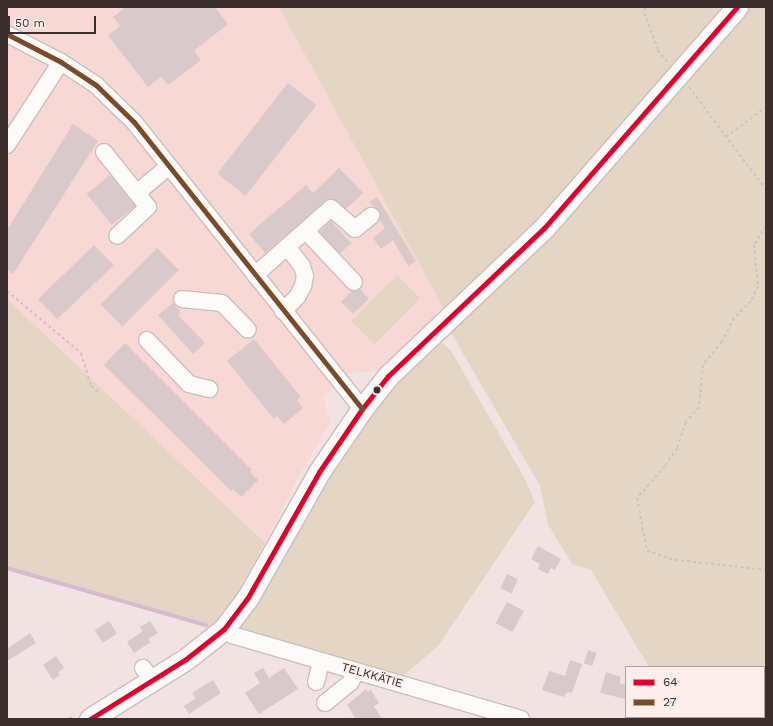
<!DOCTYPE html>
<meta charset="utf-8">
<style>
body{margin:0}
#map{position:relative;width:773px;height:726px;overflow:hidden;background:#f2e2e1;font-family:"Work Sans",sans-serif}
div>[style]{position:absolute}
.built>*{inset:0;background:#f8d8d5}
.green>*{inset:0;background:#e4d5c4;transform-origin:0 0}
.stream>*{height:3.5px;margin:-1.75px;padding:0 1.75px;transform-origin:1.75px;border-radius:1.75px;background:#d5bad2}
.building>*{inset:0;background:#d9c9cb;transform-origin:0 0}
.path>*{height:2px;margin-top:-1px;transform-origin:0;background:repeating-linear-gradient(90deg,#cbc4c3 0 3px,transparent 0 6px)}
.roads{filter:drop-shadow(1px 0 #ccbebd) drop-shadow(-1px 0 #ccbebd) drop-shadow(0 1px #ccbebd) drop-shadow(0 -1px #ccbebd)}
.minor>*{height:16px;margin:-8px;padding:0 8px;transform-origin:8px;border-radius:8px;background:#fdfbfa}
.major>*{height:21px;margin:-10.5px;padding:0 10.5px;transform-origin:10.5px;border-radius:10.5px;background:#fdfbfa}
.bus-1>*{height:5px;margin:-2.5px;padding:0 2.5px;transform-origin:2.5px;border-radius:2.5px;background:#e4002b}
.bus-2>*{height:5px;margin:-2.5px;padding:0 2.5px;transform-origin:2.5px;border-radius:2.5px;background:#7a4b2a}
.dots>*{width:11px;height:11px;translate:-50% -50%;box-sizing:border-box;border:2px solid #fdeeec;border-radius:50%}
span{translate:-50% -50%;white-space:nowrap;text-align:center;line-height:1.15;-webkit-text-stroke:3px #fdeeec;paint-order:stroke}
.street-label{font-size:12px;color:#3c2e2c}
.frame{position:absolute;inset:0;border:8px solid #3c2e2c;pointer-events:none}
.legend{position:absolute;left:625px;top:666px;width:140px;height:52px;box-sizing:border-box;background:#fdeeec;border:1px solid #b0a19f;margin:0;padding:5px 7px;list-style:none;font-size:12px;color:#3c2e2c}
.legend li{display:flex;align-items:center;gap:8px;height:20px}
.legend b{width:20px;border:1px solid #b0a19f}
.scale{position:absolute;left:8px;top:16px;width:88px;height:18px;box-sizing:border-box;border:2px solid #3c2e2c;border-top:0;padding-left:5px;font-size:12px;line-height:14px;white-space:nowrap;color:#3c2e2c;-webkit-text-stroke:3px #fdeeec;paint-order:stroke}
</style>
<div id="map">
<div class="built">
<div style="clip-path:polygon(7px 7px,279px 7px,444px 309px,377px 371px,349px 373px,323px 396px,330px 423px,299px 476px,265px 543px,7px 299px)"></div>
</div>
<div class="green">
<div style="clip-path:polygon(279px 7px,727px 7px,543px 218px,444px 309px)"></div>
<div style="clip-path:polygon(747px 7px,766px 7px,766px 719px,648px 719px,764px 717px,764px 667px,649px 667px,591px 570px,572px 564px,548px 524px,540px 486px,449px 329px)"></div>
<div style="left:397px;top:275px;width:33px;height:65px;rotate:45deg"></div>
<div style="clip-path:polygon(7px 299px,265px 543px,228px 611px,211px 629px,7px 568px)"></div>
<div style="clip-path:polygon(440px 340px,451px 351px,524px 477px,535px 502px,438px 646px,402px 677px,239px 629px,257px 604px,335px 463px,369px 410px,409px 367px)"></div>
</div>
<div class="stream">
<div style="left:7px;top:568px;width:207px;rotate:16deg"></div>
</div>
<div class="building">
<div style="clip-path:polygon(126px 7px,215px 7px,228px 24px,194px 51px,201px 60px,168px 85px,161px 77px,148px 87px,108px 35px,120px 26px,113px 17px)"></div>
<div style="left:288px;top:83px;width:36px;height:115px;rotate:38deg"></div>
<div style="clip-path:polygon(73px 124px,98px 141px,13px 274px,7px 269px,7px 230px)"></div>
<div style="clip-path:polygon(339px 168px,363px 193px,346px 209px,334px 199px,325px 201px,265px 253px,249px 234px,306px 185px,313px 193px)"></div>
<div style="left:110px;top:175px;width:40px;height:30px;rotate:51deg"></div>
<div style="clip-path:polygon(377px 197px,416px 261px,408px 266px,393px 240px,381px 249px,373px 238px,385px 228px,380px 220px,379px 210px,369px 202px)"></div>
<div style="left:331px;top:221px;width:30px;height:16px;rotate:48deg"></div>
<div style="left:94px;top:245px;width:28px;height:78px;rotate:46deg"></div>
<div style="left:157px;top:248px;width:31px;height:80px;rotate:45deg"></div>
<div style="clip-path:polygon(360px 289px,369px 299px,353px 314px,341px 302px,351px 291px)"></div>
<div style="clip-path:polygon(173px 303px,181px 313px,178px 315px,205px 343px,193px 354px,158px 315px)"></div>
<div style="clip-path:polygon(254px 339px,301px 397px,297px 400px,303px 408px,284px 424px,277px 416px,274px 419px,227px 361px)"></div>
<div style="clip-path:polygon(125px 343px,252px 470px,250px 472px,258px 480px,241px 497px,233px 489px,231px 491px,104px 365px)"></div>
<div style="clip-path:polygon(538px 546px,561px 559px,555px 570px,551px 568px,548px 574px,538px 569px,540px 564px,531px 559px)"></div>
<div style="left:507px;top:574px;width:12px;height:16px;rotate:24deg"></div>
<div style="left:507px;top:602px;width:19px;height:24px;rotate:28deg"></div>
<div style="left:109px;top:621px;width:15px;height:17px;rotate:58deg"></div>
<div style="clip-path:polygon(150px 621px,158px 633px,148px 639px,151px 642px,134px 653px,127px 642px,143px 631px,140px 627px)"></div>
<div style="clip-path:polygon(30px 633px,36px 643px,7px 661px,7px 649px)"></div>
<div style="left:588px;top:650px;width:9px;height:14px;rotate:18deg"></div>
<div style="clip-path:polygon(56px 656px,64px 668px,58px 672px,60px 675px,53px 680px,43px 665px)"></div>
<div style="clip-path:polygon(570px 660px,582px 664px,572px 693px,567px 692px,564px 697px,542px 690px,549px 671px,565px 676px)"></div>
<div style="clip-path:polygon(263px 668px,269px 678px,284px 668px,298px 689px,259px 714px,245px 693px,260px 683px,254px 673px)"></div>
<div style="clip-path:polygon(606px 672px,621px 677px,619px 683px,626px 685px,626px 699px,600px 693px)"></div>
<div style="clip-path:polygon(213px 680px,221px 693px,189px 714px,184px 706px,196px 698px,192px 693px)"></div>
<div style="clip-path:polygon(366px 689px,368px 692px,371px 690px,379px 703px,374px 706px,382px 719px,356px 719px,347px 705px)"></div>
</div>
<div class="path">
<div style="left:645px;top:7px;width:6px;rotate:99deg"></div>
<div style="left:644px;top:13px;width:40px;rotate:69deg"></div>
<div style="left:658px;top:50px;width:16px;rotate:52deg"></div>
<div style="left:689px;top:87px;width:129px;rotate:53.2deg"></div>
<div style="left:726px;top:137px;width:50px;rotate:-36.9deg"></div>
<div style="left:766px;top:226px;width:22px;rotate:122deg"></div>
<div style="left:754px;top:245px;width:41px;rotate:84.4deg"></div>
<div style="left:758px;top:286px;width:17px;rotate:115deg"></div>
<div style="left:751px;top:301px;width:24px;rotate:135deg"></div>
<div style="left:734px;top:318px;width:27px;rotate:117deg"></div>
<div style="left:722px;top:342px;width:30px;rotate:130deg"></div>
<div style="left:703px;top:365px;width:42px;rotate:95.4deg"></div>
<div style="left:699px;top:407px;width:20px;rotate:131deg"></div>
<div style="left:686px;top:422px;width:28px;rotate:109deg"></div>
<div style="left:677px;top:448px;width:22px;rotate:124deg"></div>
<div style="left:665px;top:466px;width:43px;rotate:131.2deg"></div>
<div style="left:637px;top:498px;width:53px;rotate:79.1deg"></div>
<div style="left:647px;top:550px;width:24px;rotate:22deg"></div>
<div style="left:669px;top:559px;width:98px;rotate:6.5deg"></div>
<div style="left:7px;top:291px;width:97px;rotate:40deg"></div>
<div style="left:81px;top:353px;width:34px;rotate:73deg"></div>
<div style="left:91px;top:386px;width:12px;rotate:42deg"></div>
<div style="left:69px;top:719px;width:6px;rotate:-39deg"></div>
</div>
<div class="roads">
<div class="minor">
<div style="left:7px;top:34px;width:61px;rotate:27.4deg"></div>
<div style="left:61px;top:62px;width:42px;rotate:33.3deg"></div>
<div style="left:96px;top:85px;width:53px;rotate:44.2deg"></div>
<div style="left:134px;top:122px;width:367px;rotate:51.5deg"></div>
<div style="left:7px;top:145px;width:99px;rotate:-57deg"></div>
<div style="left:104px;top:152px;width:70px;rotate:51.3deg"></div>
<div style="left:148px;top:207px;width:42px;rotate:136.9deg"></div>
<div style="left:138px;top:192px;width:40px;rotate:-40deg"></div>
<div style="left:306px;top:231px;width:70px;rotate:46.7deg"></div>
<div style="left:255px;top:275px;width:101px;rotate:-41.4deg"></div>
<div style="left:331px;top:208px;width:32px;rotate:41deg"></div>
<div style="left:355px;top:229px;width:21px;rotate:-39deg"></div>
<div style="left:182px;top:299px;width:40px;rotate:5.7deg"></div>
<div style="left:222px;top:303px;width:37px;rotate:46deg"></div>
<div style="left:283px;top:311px;width:20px;rotate:-45deg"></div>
<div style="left:297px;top:297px;width:13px;rotate:-61deg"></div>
<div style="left:303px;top:286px;width:10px;rotate:-79deg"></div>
<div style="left:305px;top:276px;width:10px;rotate:-107deg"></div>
<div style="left:302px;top:266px;width:24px;rotate:-128deg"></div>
<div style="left:147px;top:340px;width:61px;rotate:46.3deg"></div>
<div style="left:189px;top:384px;width:21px;rotate:14deg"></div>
<div style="left:224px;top:629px;width:10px;rotate:37deg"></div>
<div style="left:232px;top:635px;width:301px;rotate:16.2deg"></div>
<div style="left:143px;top:668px;width:16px;rotate:55deg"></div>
<div style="left:316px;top:682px;width:21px;rotate:-76deg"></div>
<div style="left:325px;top:703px;width:32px;rotate:-39deg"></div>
<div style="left:350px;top:683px;width:13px;rotate:-61deg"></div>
</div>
<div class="major">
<div style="left:90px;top:719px;width:113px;rotate:-32deg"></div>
<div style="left:186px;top:659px;width:48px;rotate:-38.3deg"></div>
<div style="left:224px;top:629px;width:38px;rotate:-53deg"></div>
<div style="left:247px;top:599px;width:146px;rotate:-60.4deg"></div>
<div style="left:319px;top:472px;width:76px;rotate:-55.7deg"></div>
<div style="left:362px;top:409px;width:42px;rotate:-51.8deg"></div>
<div style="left:388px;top:376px;width:216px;rotate:-43.5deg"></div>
<div style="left:545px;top:227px;width:292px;rotate:-48.9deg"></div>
</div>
</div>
<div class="bus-1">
<div style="left:90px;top:719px;width:113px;rotate:-32deg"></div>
<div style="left:186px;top:659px;width:48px;rotate:-38.3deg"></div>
<div style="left:224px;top:629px;width:38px;rotate:-53deg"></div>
<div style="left:247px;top:599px;width:146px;rotate:-60.4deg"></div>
<div style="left:319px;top:472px;width:76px;rotate:-55.7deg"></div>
<div style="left:362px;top:409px;width:42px;rotate:-51.8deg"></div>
<div style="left:388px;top:376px;width:216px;rotate:-43.5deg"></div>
<div style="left:545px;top:227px;width:292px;rotate:-48.9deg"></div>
</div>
<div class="bus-2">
<div style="left:7px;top:34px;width:61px;rotate:27.4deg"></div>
<div style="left:61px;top:62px;width:42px;rotate:33.3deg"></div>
<div style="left:96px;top:85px;width:53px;rotate:44.2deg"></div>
<div style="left:134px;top:122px;width:367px;rotate:51.5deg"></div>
</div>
<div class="dots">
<div style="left:377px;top:390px;background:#3c2e2c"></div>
</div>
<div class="street-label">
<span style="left:372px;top:676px;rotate:16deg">TELKKÄTIE</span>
</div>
<div class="frame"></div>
<ul class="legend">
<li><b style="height:5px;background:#e4002b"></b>64</li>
<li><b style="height:5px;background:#7a4b2a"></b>27</li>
</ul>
<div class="scale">50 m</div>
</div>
